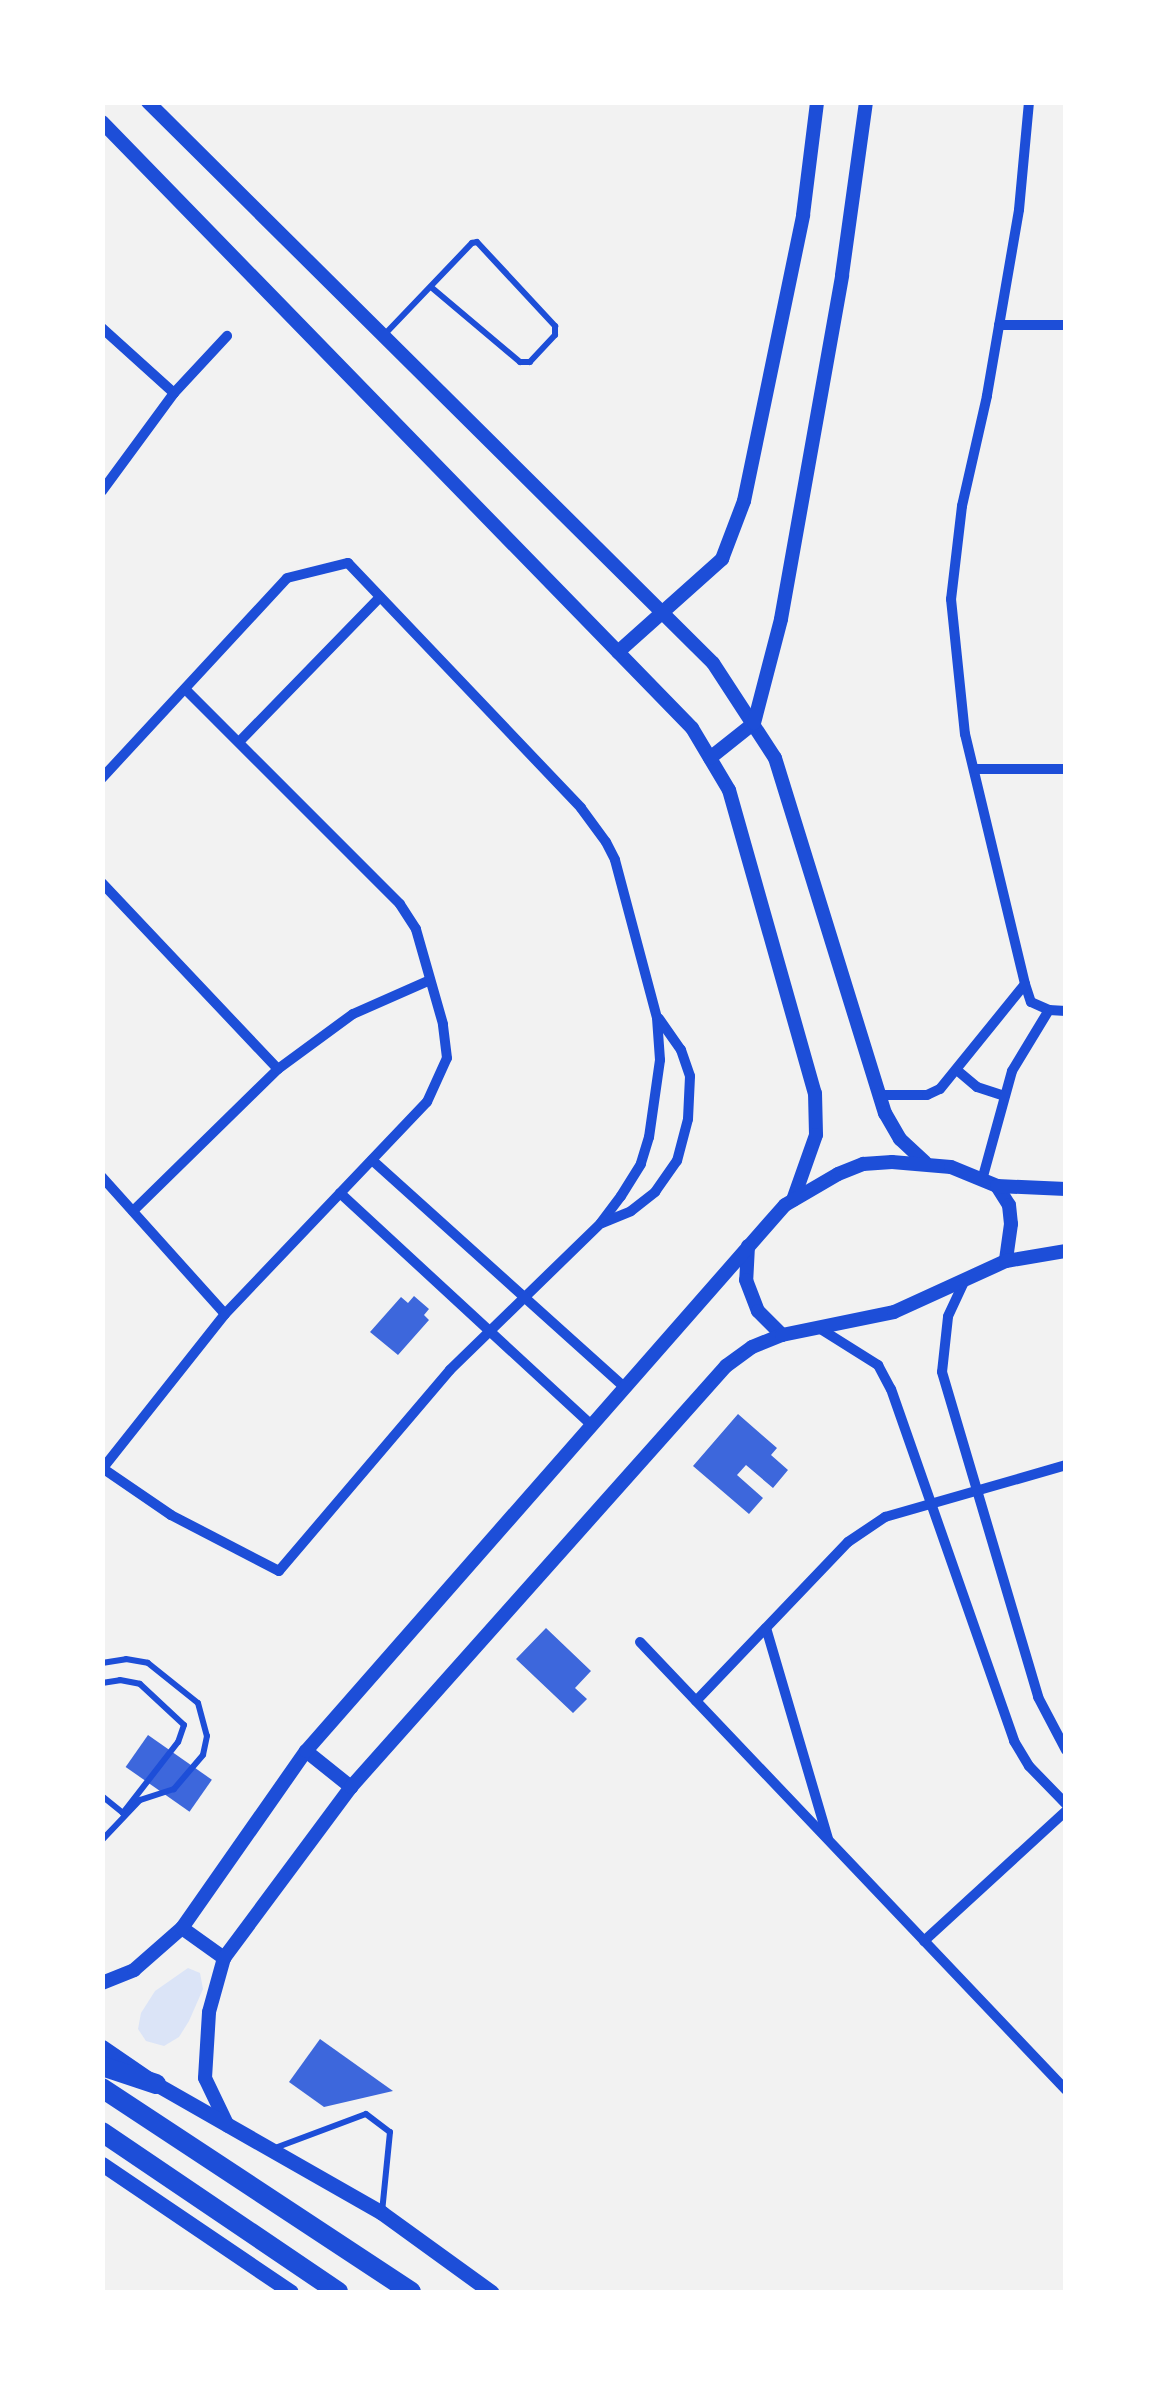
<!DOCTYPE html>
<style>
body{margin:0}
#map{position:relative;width:1168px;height:2395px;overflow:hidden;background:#f2f2f2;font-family:"Titillium Web",sans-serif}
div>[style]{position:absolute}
.green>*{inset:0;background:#dbe4f7}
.building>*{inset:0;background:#3d67dc;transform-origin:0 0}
.service>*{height:6px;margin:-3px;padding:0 3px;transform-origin:3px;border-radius:3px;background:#1d4ed8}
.minor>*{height:10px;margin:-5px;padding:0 5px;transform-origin:5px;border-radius:5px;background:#1d4ed8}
.tertiary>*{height:14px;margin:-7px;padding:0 7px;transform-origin:7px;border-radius:7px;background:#1d4ed8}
.secondary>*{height:15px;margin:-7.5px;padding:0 7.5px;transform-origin:7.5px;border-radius:7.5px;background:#1d4ed8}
.motorway>*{height:20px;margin:-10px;padding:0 10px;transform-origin:10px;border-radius:10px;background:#1d4ed8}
span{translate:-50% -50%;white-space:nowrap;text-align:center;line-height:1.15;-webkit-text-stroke:10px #fff;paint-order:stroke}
.frame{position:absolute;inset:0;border:105px solid #fff;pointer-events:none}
</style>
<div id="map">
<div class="green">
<div style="clip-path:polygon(188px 1968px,200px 1973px,203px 1989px,189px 2021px,179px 2037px,164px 2046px,146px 2041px,138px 2029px,141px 2013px,155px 1991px)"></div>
</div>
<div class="building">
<div style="clip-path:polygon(414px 1296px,429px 1309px,424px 1315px,429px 1320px,398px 1355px,370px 1332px,401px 1297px,408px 1303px)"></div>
<div style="clip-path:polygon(738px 1414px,777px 1448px,771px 1455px,788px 1470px,773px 1488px,746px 1465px,737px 1475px,763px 1498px,749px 1514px,693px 1466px)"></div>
<div style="clip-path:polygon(546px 1628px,591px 1671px,575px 1688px,587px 1699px,573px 1713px,516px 1659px)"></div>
<div style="left:148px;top:1735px;width:78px;height:39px;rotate:35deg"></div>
<div style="clip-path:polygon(320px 2039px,393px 2091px,324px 2107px,289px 2082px)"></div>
</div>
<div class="service">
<div style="left:385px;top:334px;width:126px;rotate:-46.3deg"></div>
<div style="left:472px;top:243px;width:5px;rotate:-11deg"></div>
<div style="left:477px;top:242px;width:115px;rotate:47.1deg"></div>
<div style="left:555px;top:326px;width:9px;rotate:90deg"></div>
<div style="left:555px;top:335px;width:37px;rotate:133deg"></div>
<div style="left:530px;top:362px;width:10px;rotate:180deg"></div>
<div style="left:520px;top:362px;width:116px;rotate:-139.9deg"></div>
<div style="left:102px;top:1663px;width:24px;rotate:-9deg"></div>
<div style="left:126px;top:1659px;width:22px;rotate:10deg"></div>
<div style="left:148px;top:1663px;width:64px;rotate:38.7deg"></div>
<div style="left:198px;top:1703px;width:34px;rotate:75deg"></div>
<div style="left:207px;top:1736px;width:19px;rotate:102deg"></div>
<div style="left:203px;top:1755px;width:45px;rotate:130.5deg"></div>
<div style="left:174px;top:1789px;width:36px;rotate:162deg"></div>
<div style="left:140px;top:1800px;width:55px;rotate:133.5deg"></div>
<div style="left:102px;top:1683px;width:18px;rotate:-9deg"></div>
<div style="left:120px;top:1680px;width:20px;rotate:11deg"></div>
<div style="left:140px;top:1684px;width:60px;rotate:43deg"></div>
<div style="left:184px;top:1725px;width:18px;rotate:109deg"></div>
<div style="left:178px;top:1742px;width:90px;rotate:127.8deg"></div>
<div style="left:123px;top:1813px;width:27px;rotate:-141deg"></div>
<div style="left:275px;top:2148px;width:97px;rotate:-20.5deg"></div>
<div style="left:366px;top:2114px;width:30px;rotate:37deg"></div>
<div style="left:390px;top:2132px;width:80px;rotate:95.7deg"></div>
</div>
<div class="minor">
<div style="left:1029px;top:102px;width:108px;rotate:95.3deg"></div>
<div style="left:1019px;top:210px;width:189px;rotate:99.8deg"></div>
<div style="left:987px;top:396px;width:113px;rotate:102.8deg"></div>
<div style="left:962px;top:506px;width:94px;rotate:96.7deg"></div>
<div style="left:951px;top:599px;width:136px;rotate:84.1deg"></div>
<div style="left:965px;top:734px;width:257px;rotate:76.5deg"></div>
<div style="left:1025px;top:984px;width:19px;rotate:72deg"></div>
<div style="left:1031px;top:1002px;width:20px;rotate:24deg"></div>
<div style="left:1049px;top:1010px;width:17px;rotate:3deg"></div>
<div style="left:999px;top:325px;width:67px"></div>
<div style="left:102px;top:328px;width:97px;rotate:42.1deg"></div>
<div style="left:102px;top:491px;width:122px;rotate:-53.7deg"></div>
<div style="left:174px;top:393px;width:78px;rotate:-47.1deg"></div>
<div style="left:239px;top:742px;width:202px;rotate:-45.8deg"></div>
<div style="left:974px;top:769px;width:92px"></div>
<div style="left:102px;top:778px;width:272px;rotate:-47.2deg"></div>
<div style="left:287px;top:578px;width:63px;rotate:-13.8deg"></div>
<div style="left:348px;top:563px;width:338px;rotate:46.4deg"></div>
<div style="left:581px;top:808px;width:42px;rotate:53.7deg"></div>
<div style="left:606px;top:842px;width:20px;rotate:63deg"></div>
<div style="left:615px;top:860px;width:163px;rotate:75.1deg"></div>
<div style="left:657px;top:1018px;width:42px;rotate:85.9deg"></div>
<div style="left:660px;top:1060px;width:78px;rotate:98.1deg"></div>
<div style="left:649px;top:1137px;width:28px;rotate:107deg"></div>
<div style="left:641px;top:1164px;width:38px;rotate:122deg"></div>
<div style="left:621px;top:1196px;width:34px;rotate:127deg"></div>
<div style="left:601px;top:1223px;width:211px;rotate:135.8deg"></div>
<div style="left:450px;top:1370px;width:264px;rotate:130.4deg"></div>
<div style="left:279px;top:1571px;width:122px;rotate:-152.6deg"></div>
<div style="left:171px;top:1515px;width:83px;rotate:-145.7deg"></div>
<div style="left:102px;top:883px;width:256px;rotate:46.6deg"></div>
<div style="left:958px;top:1071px;width:25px;rotate:40deg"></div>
<div style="left:977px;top:1087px;width:29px;rotate:18deg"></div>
<div style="left:879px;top:1095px;width:48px"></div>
<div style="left:927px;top:1095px;width:14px;rotate:-25deg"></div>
<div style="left:940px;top:1089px;width:135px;rotate:-51deg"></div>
<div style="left:372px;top:1160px;width:339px;rotate:42deg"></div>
<div style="left:102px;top:1177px;width:184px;rotate:48.1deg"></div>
<div style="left:982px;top:1180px;width:113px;rotate:-74.6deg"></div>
<div style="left:1012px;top:1071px;width:71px;rotate:-58.8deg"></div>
<div style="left:340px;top:1193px;width:342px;rotate:42.7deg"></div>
<div style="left:133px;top:1211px;width:203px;rotate:-44.4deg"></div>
<div style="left:278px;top:1069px;width:93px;rotate:-36.3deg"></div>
<div style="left:353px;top:1014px;width:84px;rotate:-23.8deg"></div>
<div style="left:602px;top:1223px;width:31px;rotate:-22deg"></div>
<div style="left:631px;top:1211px;width:31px;rotate:-38deg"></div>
<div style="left:655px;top:1192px;width:38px;rotate:-55deg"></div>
<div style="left:677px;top:1161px;width:43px;rotate:-75.3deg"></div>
<div style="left:688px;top:1119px;width:43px;rotate:-87.3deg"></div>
<div style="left:690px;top:1076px;width:28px;rotate:-109deg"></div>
<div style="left:681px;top:1050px;width:39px;rotate:-125deg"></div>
<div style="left:964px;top:1282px;width:38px;rotate:115deg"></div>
<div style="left:948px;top:1317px;width:55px;rotate:96.2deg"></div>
<div style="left:942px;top:1372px;width:339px;rotate:73.5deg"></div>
<div style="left:1038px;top:1697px;width:60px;rotate:62.2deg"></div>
<div style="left:819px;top:1328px;width:70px;rotate:32.1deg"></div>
<div style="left:878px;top:1365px;width:27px;rotate:62deg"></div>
<div style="left:891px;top:1389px;width:373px;rotate:70.7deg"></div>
<div style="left:1014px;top:1741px;width:29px;rotate:59deg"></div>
<div style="left:1029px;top:1766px;width:53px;rotate:45.8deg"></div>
<div style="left:103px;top:1468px;width:196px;rotate:-51.6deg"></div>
<div style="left:225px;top:1314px;width:293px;rotate:-46.4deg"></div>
<div style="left:427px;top:1102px;width:48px;rotate:-65.6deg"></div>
<div style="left:447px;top:1058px;width:34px;rotate:-97deg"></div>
<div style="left:443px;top:1024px;width:99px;rotate:-105.9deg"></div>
<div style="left:416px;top:929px;width:30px;rotate:-123deg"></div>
<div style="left:400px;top:904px;width:304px;rotate:-135deg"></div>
<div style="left:766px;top:1628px;width:219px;rotate:73.6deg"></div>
<div style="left:640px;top:1642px;width:618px;rotate:46.44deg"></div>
<div style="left:696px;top:1701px;width:220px;rotate:-46.3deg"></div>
<div style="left:848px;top:1542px;width:45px;rotate:-34deg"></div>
<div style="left:885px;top:1517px;width:188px;rotate:-16deg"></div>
<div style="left:924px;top:1941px;width:193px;rotate:-42.5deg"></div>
</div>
<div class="tertiary">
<div style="left:148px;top:102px;width:796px;rotate:44.8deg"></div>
<div style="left:713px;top:663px;width:113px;rotate:56.9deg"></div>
<div style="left:775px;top:758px;width:372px;rotate:72.8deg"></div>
<div style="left:885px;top:1113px;width:30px;rotate:60deg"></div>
<div style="left:900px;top:1139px;width:34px;rotate:43deg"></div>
<div style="left:102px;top:122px;width:846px;rotate:45.77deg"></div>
<div style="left:692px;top:728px;width:72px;rotate:59.2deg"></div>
<div style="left:729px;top:790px;width:315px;rotate:74.2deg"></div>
<div style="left:815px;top:1093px;width:42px;rotate:88.6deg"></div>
<div style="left:816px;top:1135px;width:69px;rotate:109.5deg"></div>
<div style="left:618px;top:652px;width:140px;rotate:-41.8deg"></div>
<div style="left:722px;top:559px;width:62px;rotate:-69.2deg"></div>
<div style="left:744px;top:501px;width:292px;rotate:-78.3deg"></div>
<div style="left:803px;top:215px;width:114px;rotate:-82.9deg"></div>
<div style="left:710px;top:758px;width:56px;rotate:-38.5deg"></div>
<div style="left:754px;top:723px;width:107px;rotate:-75.4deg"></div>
<div style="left:781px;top:619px;width:349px;rotate:-79.9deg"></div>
<div style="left:842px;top:275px;width:175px;rotate:-82.1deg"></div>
<div style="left:997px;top:1186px;width:22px;rotate:58deg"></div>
<div style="left:1009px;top:1205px;width:19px;rotate:84deg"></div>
<div style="left:1011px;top:1224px;width:37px;rotate:98deg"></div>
<div style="left:748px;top:1246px;width:34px;rotate:93deg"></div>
<div style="left:746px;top:1280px;width:33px;rotate:69deg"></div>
<div style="left:758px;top:1311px;width:34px;rotate:45deg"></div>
<div style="left:306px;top:1751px;width:58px;rotate:38.7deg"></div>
<div style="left:182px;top:1928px;width:52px;rotate:35.5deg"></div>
<div style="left:102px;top:1983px;width:35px;rotate:-22deg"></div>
<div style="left:134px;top:1970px;width:64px;rotate:-41.2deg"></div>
<div style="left:182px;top:1928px;width:216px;rotate:-55deg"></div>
<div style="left:306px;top:1751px;width:726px;rotate:-48.74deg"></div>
<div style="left:785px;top:1205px;width:61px;rotate:-30.3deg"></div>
<div style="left:838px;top:1174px;width:27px;rotate:-22deg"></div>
<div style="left:863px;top:1164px;width:29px;rotate:-4deg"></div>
<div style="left:892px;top:1162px;width:59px;rotate:4.8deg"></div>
<div style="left:951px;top:1167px;width:50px;rotate:22.4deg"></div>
<div style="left:997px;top:1186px;width:69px;rotate:2.5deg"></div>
<div style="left:228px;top:2126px;width:53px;rotate:-115.6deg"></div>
<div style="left:205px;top:2078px;width:66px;rotate:-86.5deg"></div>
<div style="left:209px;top:2012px;width:56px;rotate:-74.5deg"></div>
<div style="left:224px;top:1958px;width:213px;rotate:-53.4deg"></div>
<div style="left:351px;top:1787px;width:564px;rotate:-48.31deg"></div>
<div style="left:726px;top:1366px;width:32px;rotate:-36deg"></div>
<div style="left:752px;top:1347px;width:32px;rotate:-22deg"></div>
<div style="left:782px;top:1335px;width:114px;rotate:-11.6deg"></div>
<div style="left:894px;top:1312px;width:123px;rotate:-24.5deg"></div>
<div style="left:1006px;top:1261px;width:61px;rotate:-9.5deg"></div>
</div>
<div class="secondary">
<div style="left:102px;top:2047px;width:65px;rotate:34.4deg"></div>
<div style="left:156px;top:2084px;width:260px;rotate:29.7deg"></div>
<div style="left:382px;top:2213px;width:135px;rotate:35.9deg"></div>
<div style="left:102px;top:2164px;width:228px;rotate:34.1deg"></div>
</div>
<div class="motorway">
<div style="left:102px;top:2066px;width:57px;rotate:18.4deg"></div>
<div style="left:102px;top:2088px;width:370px;rotate:33.4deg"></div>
<div style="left:102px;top:2132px;width:285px;rotate:34.1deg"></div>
</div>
<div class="frame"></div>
</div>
